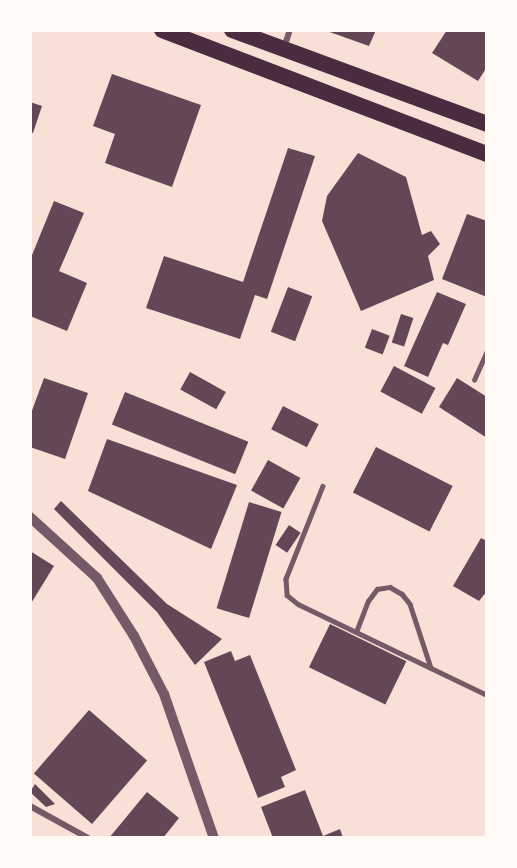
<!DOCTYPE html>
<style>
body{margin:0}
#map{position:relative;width:517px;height:868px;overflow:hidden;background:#f7e1d7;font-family:"Titillium Web",sans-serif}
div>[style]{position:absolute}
.building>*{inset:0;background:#644757;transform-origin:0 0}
.service>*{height:4.5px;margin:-2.25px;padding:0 2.25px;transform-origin:2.25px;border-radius:2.25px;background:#755966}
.minor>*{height:6px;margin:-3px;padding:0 3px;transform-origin:3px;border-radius:3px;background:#755966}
.tertiary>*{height:10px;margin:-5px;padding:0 5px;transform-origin:5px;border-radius:5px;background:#755966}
.trunk>*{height:16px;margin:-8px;padding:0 8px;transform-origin:8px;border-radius:8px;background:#4a2c40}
span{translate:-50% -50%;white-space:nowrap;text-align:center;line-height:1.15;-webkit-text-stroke:5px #fffaf5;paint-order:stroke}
.frame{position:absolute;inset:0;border:32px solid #fffaf5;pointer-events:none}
</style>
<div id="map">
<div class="building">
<div style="clip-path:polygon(324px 30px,376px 30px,369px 46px)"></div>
<div style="clip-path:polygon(447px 30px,487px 30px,487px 67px,478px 81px,432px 53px)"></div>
<div style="clip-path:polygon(112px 74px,201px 105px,172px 187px,105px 163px,115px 134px,93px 126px)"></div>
<div style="clip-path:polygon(30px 102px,42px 106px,33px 133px,30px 132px)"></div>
<div style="clip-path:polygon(288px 148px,315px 156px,267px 299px,255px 295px,240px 339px,146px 308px,164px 256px,243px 282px)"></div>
<div style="clip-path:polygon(358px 153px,406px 177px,422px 235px,431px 231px,440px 244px,428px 256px,434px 280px,361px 311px,322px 221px,327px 196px)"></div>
<div style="clip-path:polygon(54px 201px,84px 213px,59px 271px,87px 283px,67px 331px,30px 316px,30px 260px)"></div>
<div style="clip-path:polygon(467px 214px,487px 221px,487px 297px,442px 279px)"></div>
<div style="left:288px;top:287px;width:26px;height:48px;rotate:21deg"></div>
<div style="clip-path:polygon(437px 292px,466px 304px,448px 345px,443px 343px,428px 377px,404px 366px)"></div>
<div style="left:401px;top:314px;width:13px;height:30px;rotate:18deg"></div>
<div style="left:372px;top:329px;width:19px;height:20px;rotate:21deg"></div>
<div style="left:394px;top:366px;width:47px;height:29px;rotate:28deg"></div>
<div style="left:190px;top:372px;width:41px;height:20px;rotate:29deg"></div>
<div style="clip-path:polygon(44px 378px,88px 393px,65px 459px,30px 447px,30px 416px)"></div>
<div style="clip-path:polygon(457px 378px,487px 397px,487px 438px,439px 407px)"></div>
<div style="left:125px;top:392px;width:133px;height:35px;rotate:22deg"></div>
<div style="left:283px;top:406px;width:40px;height:26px;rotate:27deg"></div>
<div style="clip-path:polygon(107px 439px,237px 485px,211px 549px,88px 491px)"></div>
<div style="left:376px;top:447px;width:86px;height:51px;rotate:27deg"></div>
<div style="left:268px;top:460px;width:37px;height:35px;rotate:29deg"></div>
<div style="clip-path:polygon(61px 501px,167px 604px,222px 639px,195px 665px,157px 612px,54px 509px)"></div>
<div style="left:249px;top:502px;width:34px;height:111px;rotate:17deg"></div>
<div style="left:289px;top:525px;width:14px;height:24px;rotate:34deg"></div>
<div style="clip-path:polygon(481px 538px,487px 541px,487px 591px,479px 601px,453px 586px)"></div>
<div style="clip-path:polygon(30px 551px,54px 566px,30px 605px)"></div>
<div style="left:330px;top:624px;width:85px;height:48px;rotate:26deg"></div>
<div style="clip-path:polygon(231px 651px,235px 661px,250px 655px,296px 770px,281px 777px,285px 787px,258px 798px,204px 662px)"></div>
<div style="left:89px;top:710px;width:77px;height:84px;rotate:41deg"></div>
<div style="clip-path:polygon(35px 784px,55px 804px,46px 807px,30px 792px)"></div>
<div style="clip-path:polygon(305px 790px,323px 836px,340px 829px,343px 838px,273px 838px,261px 807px)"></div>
<div style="clip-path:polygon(147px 792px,179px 818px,163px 838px,109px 838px)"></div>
</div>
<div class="service">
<div style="left:474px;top:380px;width:32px;rotate:-66deg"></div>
<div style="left:323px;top:486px;width:100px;rotate:111.7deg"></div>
<div style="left:286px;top:579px;width:16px;rotate:86deg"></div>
<div style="left:287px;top:595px;width:14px;rotate:39deg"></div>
<div style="left:298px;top:604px;width:210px;rotate:25.7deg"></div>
<div style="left:356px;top:632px;width:33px;rotate:-69deg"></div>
<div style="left:368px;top:601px;width:15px;rotate:-53deg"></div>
<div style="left:377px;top:589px;width:13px;rotate:-9deg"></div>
<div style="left:390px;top:587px;width:14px;rotate:30deg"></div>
<div style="left:402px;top:594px;width:13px;rotate:51deg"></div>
<div style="left:410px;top:604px;width:67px;rotate:71.8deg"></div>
</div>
<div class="minor">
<div style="left:284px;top:48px;width:19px;rotate:-72deg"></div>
<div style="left:30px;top:806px;width:66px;rotate:28.9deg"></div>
</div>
<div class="tertiary">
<div style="left:30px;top:517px;width:91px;rotate:42.3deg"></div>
<div style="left:97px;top:578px;width:69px;rotate:57.5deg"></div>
<div style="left:134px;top:636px;width:65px;rotate:62.7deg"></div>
<div style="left:164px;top:694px;width:152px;rotate:70.9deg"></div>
</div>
<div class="trunk">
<div style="left:162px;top:30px;width:348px;rotate:20.9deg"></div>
<div style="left:232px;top:30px;width:272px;rotate:20.2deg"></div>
</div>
<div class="frame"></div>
</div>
